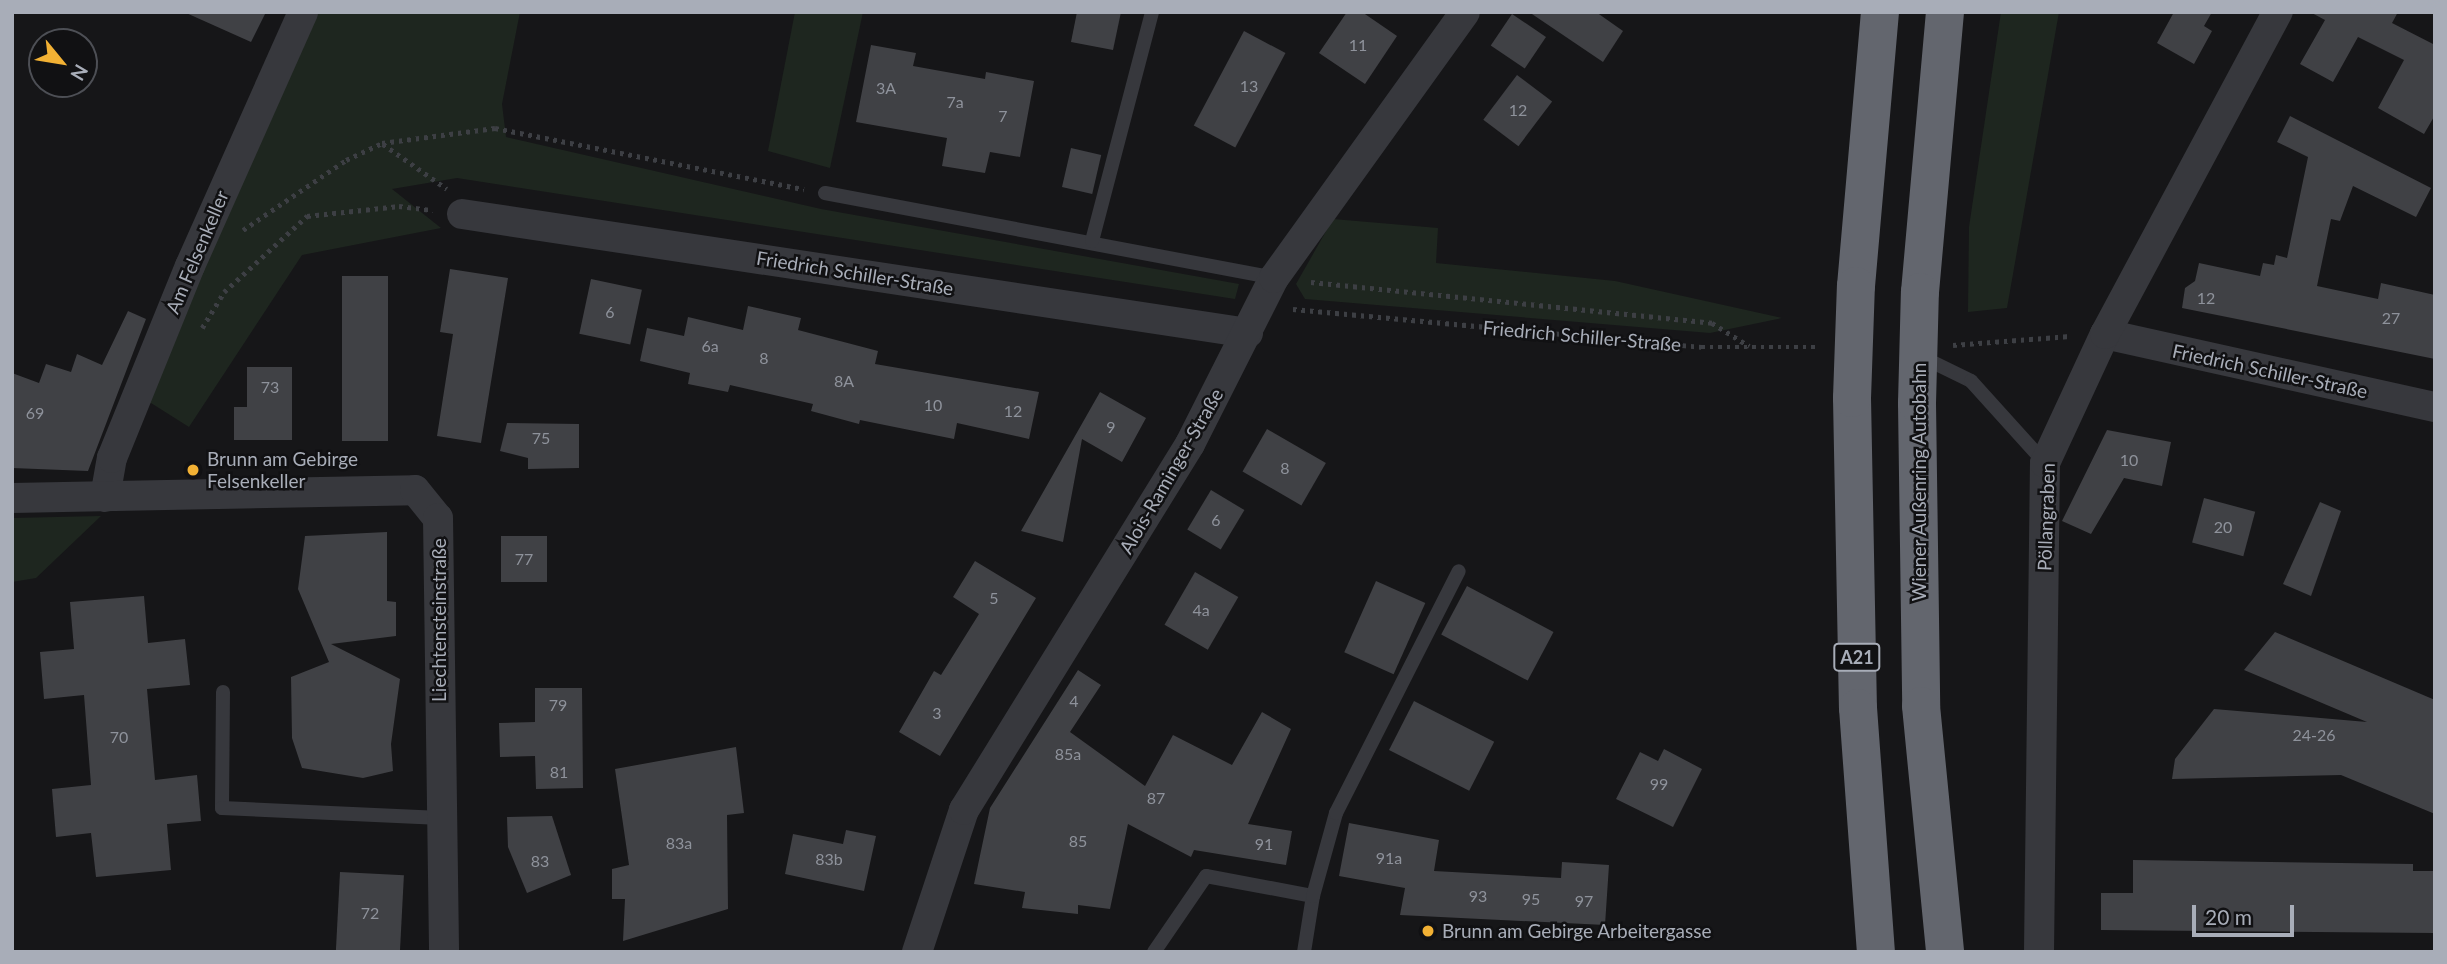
<!DOCTYPE html>
<meta charset="utf-8">
<style>
body{margin:0}
#map{position:relative;width:2447px;height:964px;overflow:hidden;background:#161618;font-family:Lato,sans-serif}
div>[style]{position:absolute}
.green>*{inset:0;background:#1e261f}
.building>*{inset:0;background:#404145;transform-origin:0 0}
.path>*{height:4.5px;margin-top:-2.25px;transform-origin:0;background:repeating-linear-gradient(90deg,#3d3f44 0 3.5px,transparent 0 8.5px)}
.service>*{height:14px;margin:-7px;padding:0 7px;transform-origin:7px;border-radius:7px;background:#37383d}
.minor>*{height:30px;margin:-15px;padding:0 15px;transform-origin:15px;border-radius:15px;background:#37383d}
.motorway>*{height:38px;margin:-19px;padding:0 19px;transform-origin:19px;border-radius:19px;background:#63666e}
.motorway-bridge>*{height:38px;margin:-19px;padding:0 19px;transform-origin:19px;border-radius:19px;background:#63666e}
.dots>*{width:19px;height:19px;translate:-50% -50%;box-sizing:border-box;border:4px solid #111113;border-radius:50%}
span{translate:-50% -50%;white-space:nowrap;text-align:center;line-height:1.15;-webkit-text-stroke:5px #111113;paint-order:stroke}
.number-label{font-size:16px;color:#8e929b}
.number-label span{-webkit-text-stroke-width:0}
.shield-label span{padding:2px 5px;background:#111113;border:2px solid;border-radius:5px;-webkit-text-stroke-width:0}
.shield-label{font-size:18px;color:#a8adb8;font-weight:700}
.street-label{font-size:19px;color:#a8adb8}
.poi-label{font-size:19px;color:#a8adb8}
.left{translate:0 -50%;text-align:left}
.frame{position:absolute;inset:0;border:14px solid #a8adb8;pointer-events:none}
.north{position:absolute;left:28px;top:28px;width:70px;height:70px;box-sizing:border-box;background:#111113;border:2px solid #4d4f55;border-radius:50%;rotate:120deg;font-size:19px;font-weight:700;line-height:28px;text-align:center;color:#a8adb8}
.north::after{content:'';display:block;margin:auto;width:24px;height:32px;background:#f2b134;clip-path:polygon(50% 0,100% 100%,50% 72%,0 100%)}
.scale{position:absolute;left:2192px;top:905px;width:102px;height:32px;box-sizing:border-box;border:4px solid #a8adb8;border-top:0;padding-left:9px;font-size:21px;line-height:24px;white-space:nowrap;color:#a8adb8;-webkit-text-stroke:5px #111113;paint-order:stroke}
</style>
<div id="map">
<div class="green">
<div style="clip-path:polygon(318px 12px,520px 12px,502px 104px,506px 137px,821px 209px,1239px 284px,1235px 299px,457px 178px,392px 189px,441px 228px,302px 255px,189px 427px,151px 403px,139px 410px,266px 117px)"></div>
<div style="clip-path:polygon(795px 12px,863px 12px,830px 168px,768px 151px)"></div>
<div style="clip-path:polygon(2001px 12px,2059px 12px,2007px 308px,1968px 312px,1969px 227px)"></div>
<div style="clip-path:polygon(1333px 219px,1438px 228px,1436px 263px,1615px 281px,1782px 318px,1710px 333px,1305px 299px,1296px 284px)"></div>
<div style="clip-path:polygon(101px 516px,36px 578px,12px 582px,12px 518px)"></div>
</div>
<div class="building">
<div style="clip-path:polygon(184px 12px,266px 12px,251px 42px)"></div>
<div style="clip-path:polygon(1077px 12px,1121px 12px,1113px 50px,1071px 42px)"></div>
<div style="clip-path:polygon(1347px 12px,1362px 12px,1397px 36px,1365px 84px,1319px 53px)"></div>
<div style="clip-path:polygon(1529px 12px,1596px 12px,1623px 31px,1603px 62px)"></div>
<div style="clip-path:polygon(2174px 12px,2212px 12px,2204px 26px,2212px 31px,2194px 64px,2157px 43px)"></div>
<div style="clip-path:polygon(2310px 12px,2398px 12px,2392px 23px,2435px 45px,2435px 115px,2424px 134px,2378px 108px,2404px 60px,2358px 37px,2333px 82px,2300px 64px,2325px 20px)"></div>
<div style="left:1512px;top:14px;width:41px;height:38px;rotate:34deg"></div>
<div style="left:1244px;top:31px;width:47px;height:107px;rotate:28deg"></div>
<div style="clip-path:polygon(871px 45px,916px 53px,913px 66px,985px 79px,986px 72px,1034px 81px,1020px 157px,990px 152px,985px 173px,942px 166px,947px 138px,856px 122px)"></div>
<div style="left:1517px;top:75px;width:44px;height:56px;rotate:37deg"></div>
<div style="clip-path:polygon(2290px 116px,2431px 188px,2416px 217px,2353px 186px,2340px 221px,2331px 219px,2317px 286px,2378px 299px,2381px 283px,2435px 295px,2435px 359px,2182px 308px,2185px 288px,2195px 281px,2199px 263px,2260px 276px,2263px 263px,2274px 265px,2276px 255px,2287px 258px,2308px 157px,2277px 142px)"></div>
<div style="left:1071px;top:148px;width:31px;height:40px;rotate:13deg"></div>
<div style="clip-path:polygon(450px 269px,508px 278px,481px 443px,437px 436px,453px 334px,440px 332px)"></div>
<div style="left:342px;top:276px;width:46px;height:165px"></div>
<div style="left:591px;top:279px;width:52px;height:56px;rotate:12deg"></div>
<div style="clip-path:polygon(748px 306px,801px 318px,798px 330px,878px 351px,875px 364px,1039px 392px,1029px 439px,957px 423px,954px 439px,860px 420px,859px 424px,811px 411px,813px 404px,730px 385px,728px 392px,688px 384px,690px 373px,640px 361px,647px 328px,684px 336px,688px 317px,743px 330px)"></div>
<div style="clip-path:polygon(128px 311px,146px 319px,88px 471px,12px 468px,12px 373px,39px 383px,46px 364px,71px 372px,77px 354px,102px 365px)"></div>
<div style="clip-path:polygon(247px 367px,292px 367px,292px 440px,234px 440px,234px 407px,247px 407px)"></div>
<div style="clip-path:polygon(1100px 392px,1146px 418px,1122px 462px,1082px 439px,1063px 542px,1021px 531px)"></div>
<div style="clip-path:polygon(507px 423px,579px 424px,579px 468px,528px 469px,528px 458px,500px 451px)"></div>
<div style="left:1267px;top:429px;width:68px;height:49px;rotate:30deg"></div>
<div style="clip-path:polygon(2107px 430px,2171px 442px,2162px 486px,2124px 478px,2091px 534px,2062px 521px)"></div>
<div style="left:1211px;top:490px;width:39px;height:46px;rotate:31deg"></div>
<div style="left:2204px;top:498px;width:53px;height:46px;rotate:15deg"></div>
<div style="clip-path:polygon(2320px 502px,2341px 511px,2311px 596px,2283px 584px)"></div>
<div style="clip-path:polygon(387px 532px,387px 601px,396px 602px,396px 636px,331px 644px,400px 679px,391px 744px,393px 771px,363px 778px,302px 768px,292px 738px,291px 677px,329px 662px,298px 589px,305px 536px)"></div>
<div style="left:501px;top:536px;width:46px;height:46px"></div>
<div style="clip-path:polygon(975px 561px,1036px 598px,940px 756px,899px 732px,934px 671px,941px 675px,979px 614px,953px 597px)"></div>
<div style="left:1195px;top:572px;width:50px;height:61px;rotate:30deg"></div>
<div style="left:1376px;top:581px;width:54px;height:78px;rotate:24deg"></div>
<div style="left:1467px;top:586px;width:98px;height:55px;rotate:28deg"></div>
<div style="clip-path:polygon(144px 596px,148px 643px,185px 639px,190px 685px,147px 689px,155px 780px,197px 775px,201px 821px,167px 824px,171px 870px,96px 877px,91px 833px,56px 837px,52px 789px,91px 785px,84px 695px,44px 699px,40px 652px,74px 649px,70px 602px)"></div>
<div style="clip-path:polygon(2275px 632px,2435px 700px,2435px 814px,2341px 775px,2172px 779px,2175px 759px,2214px 709px,2367px 722px,2244px 670px)"></div>
<div style="clip-path:polygon(1078px 670px,1101px 685px,1070px 732px,1145px 786px,1173px 735px,1232px 765px,1262px 712px,1291px 729px,1248px 824px,1292px 831px,1286px 865px,1194px 850px,1191px 857px,1128px 824px,1110px 909px,1078px 905px,1078px 914px,1022px 908px,1025px 892px,974px 884px,990px 808px)"></div>
<div style="clip-path:polygon(535px 688px,582px 688px,583px 788px,536px 789px,535px 756px,500px 757px,499px 723px,535px 722px)"></div>
<div style="left:1414px;top:701px;width:90px;height:55px;rotate:27deg"></div>
<div style="clip-path:polygon(736px 747px,744px 813px,727px 815px,728px 909px,623px 941px,625px 899px,612px 899px,612px 869px,629px 865px,615px 769px)"></div>
<div style="clip-path:polygon(1664px 749px,1702px 769px,1673px 827px,1616px 799px,1640px 752px,1658px 761px)"></div>
<div style="clip-path:polygon(552px 816px,571px 875px,527px 893px,508px 847px,507px 817px)"></div>
<div style="clip-path:polygon(1349px 823px,1439px 840px,1434px 871px,1561px 878px,1562px 862px,1609px 865px,1605px 925px,1400px 915px,1405px 888px,1339px 876px)"></div>
<div style="clip-path:polygon(846px 830px,876px 836px,864px 891px,785px 874px,793px 834px,843px 844px)"></div>
<div style="clip-path:polygon(2133px 860px,2413px 864px,2413px 871px,2435px 871px,2435px 933px,2101px 930px,2101px 893px,2133px 893px)"></div>
<div style="left:340px;top:872px;width:64px;height:80px;rotate:3deg"></div>
</div>
<div class="path">
<div style="left:383px;top:144px;width:78px;rotate:35.1deg"></div>
<div style="left:243px;top:230px;width:125px;rotate:-34.2deg"></div>
<div style="left:346px;top:160px;width:40px;rotate:-25deg"></div>
<div style="left:382px;top:143px;width:114px;rotate:-7.6deg"></div>
<div style="left:495px;top:128px;width:315px;rotate:11.2deg"></div>
<div style="left:1311px;top:282px;width:403px;rotate:5.8deg"></div>
<div style="left:1712px;top:323px;width:44px;rotate:31.9deg"></div>
<div style="left:1293px;top:309px;width:410px;rotate:5.3deg"></div>
<div style="left:1701px;top:347px;width:117px"></div>
<div style="left:202px;top:328px;width:42px;rotate:-58.6deg"></div>
<div style="left:224px;top:292px;width:113px;rotate:-42.5deg"></div>
<div style="left:307px;top:216px;width:93px;rotate:-6.2deg"></div>
<div style="left:399px;top:206px;width:34px;rotate:7deg"></div>
<div style="left:1953px;top:345px;width:117px;rotate:-4.4deg"></div>
</div>
<div class="service">
<div style="left:825px;top:193px;width:457px;rotate:10.7deg"></div>
<div style="left:1092px;top:241px;width:237px;rotate:-75.3deg"></div>
<div style="left:1920px;top:356px;width:57px;rotate:26.1deg"></div>
<div style="left:1971px;top:381px;width:110px;rotate:47.9deg"></div>
<div style="left:223px;top:692px;width:116px;rotate:90.5deg"></div>
<div style="left:222px;top:808px;width:219px;rotate:2.6deg"></div>
<div style="left:1154px;top:952px;width:92px;rotate:-55.6deg"></div>
<div style="left:1206px;top:876px;width:109px;rotate:10.6deg"></div>
<div style="left:1304px;top:952px;width:57px;rotate:-80.9deg"></div>
<div style="left:1313px;top:896px;width:86px;rotate:-74.5deg"></div>
<div style="left:1336px;top:813px;width:271px;rotate:-63.1deg"></div>
</div>
<div class="minor">
<div style="left:462px;top:214px;width:795px;rotate:8.61deg"></div>
<div style="left:2105px;top:334px;width:338px;rotate:12.5deg"></div>
<div style="left:105px;top:497px;width:40px;rotate:-80deg"></div>
<div style="left:112px;top:458px;width:207px;rotate:-67.9deg"></div>
<div style="left:190px;top:266px;width:278px;rotate:-66deg"></div>
<div style="left:12px;top:498px;width:403px;rotate:-1.1deg"></div>
<div style="left:415px;top:490px;width:36px;rotate:51deg"></div>
<div style="left:438px;top:518px;width:434px;rotate:89.2deg"></div>
<div style="left:917px;top:952px;width:150px;rotate:-71.7deg"></div>
<div style="left:964px;top:810px;width:430px;rotate:-58.3deg"></div>
<div style="left:1190px;top:444px;width:186px;rotate:-63.2deg"></div>
<div style="left:1274px;top:278px;width:327px;rotate:-54.3deg"></div>
<div style="left:2039px;top:952px;width:489px;rotate:-89.3deg"></div>
<div style="left:2045px;top:463px;width:142px;rotate:-65.1deg"></div>
<div style="left:2105px;top:334px;width:366px;rotate:-61.8deg"></div>
</div>
<div class="motorway">
<div style="left:1856px;top:286px;width:275px;rotate:-85deg"></div>
<div style="left:1920px;top:292px;width:281px;rotate:-84.9deg"></div>
<div style="left:1852px;top:398px;width:310px;rotate:88.9deg"></div>
<div style="left:1858px;top:708px;width:245px;rotate:85.8deg"></div>
<div style="left:1917px;top:403px;width:303px;rotate:89.2deg"></div>
<div style="left:1921px;top:706px;width:247px;rotate:84.4deg"></div>
</div>
<div class="motorway-bridge">
<div style="left:1852px;top:398px;width:112px;rotate:-88deg"></div>
<div style="left:1917px;top:403px;width:111px;rotate:-88.5deg"></div>
</div>
<div class="dots">
<div style="left:193px;top:470px;background:#f2b134"></div>
<div style="left:1428px;top:931px;background:#f2b134"></div>
</div>
<div class="number-label">
<span style="left:1358px;top:45px">11</span>
<span style="left:1249px;top:86px">13</span>
<span style="left:886px;top:88px">3A</span>
<span style="left:955px;top:102px">7a</span>
<span style="left:1518px;top:110px">12</span>
<span style="left:1003px;top:116px">7</span>
<span style="left:2206px;top:298px">12</span>
<span style="left:610px;top:312px">6</span>
<span style="left:2391px;top:318px">27</span>
<span style="left:710px;top:346px">6a</span>
<span style="left:764px;top:358px">8</span>
<span style="left:844px;top:381px">8A</span>
<span style="left:270px;top:387px">73</span>
<span style="left:933px;top:405px">10</span>
<span style="left:1013px;top:411px">12</span>
<span style="left:35px;top:413px">69</span>
<span style="left:1111px;top:427px">9</span>
<span style="left:541px;top:438px">75</span>
<span style="left:2129px;top:460px">10</span>
<span style="left:1285px;top:468px">8</span>
<span style="left:1216px;top:520px">6</span>
<span style="left:2223px;top:527px">20</span>
<span style="left:524px;top:559px">77</span>
<span style="left:994px;top:598px">5</span>
<span style="left:1201px;top:610px">4a</span>
<span style="left:1074px;top:701px">4</span>
<span style="left:558px;top:705px">79</span>
<span style="left:937px;top:713px">3</span>
<span style="left:2314px;top:735px">24-26</span>
<span style="left:119px;top:737px">70</span>
<span style="left:1068px;top:754px">85a</span>
<span style="left:559px;top:772px">81</span>
<span style="left:1659px;top:784px">99</span>
<span style="left:1156px;top:798px">87</span>
<span style="left:1078px;top:841px">85</span>
<span style="left:679px;top:843px">83a</span>
<span style="left:1264px;top:844px">91</span>
<span style="left:1389px;top:858px">91a</span>
<span style="left:829px;top:859px">83b</span>
<span style="left:540px;top:861px">83</span>
<span style="left:1478px;top:896px">93</span>
<span style="left:1531px;top:899px">95</span>
<span style="left:1584px;top:901px">97</span>
<span style="left:370px;top:913px">72</span>
</div>
<div class="shield-label">
<span style="left:1857px;top:657px">A21</span>
</div>
<div class="street-label">
<span style="left:197px;top:252px;rotate:-67deg">Am Felsenkeller</span>
<span style="left:855px;top:273px;rotate:9deg">Friedrich Schiller-Straße</span>
<span style="left:1582px;top:336px;rotate:5deg">Friedrich Schiller-Straße</span>
<span style="left:2270px;top:371px;rotate:12deg">Friedrich Schiller-Straße</span>
<span style="left:1171px;top:471px;rotate:-60deg">Alois-Raminger-Straße</span>
<span style="left:1919px;top:482px;rotate:-90deg">Wiener Außenring Autobahn</span>
<span style="left:2046px;top:517px;rotate:-88deg">Pöllangraben</span>
<span style="left:439px;top:620px;rotate:-90deg">Liechtensteinstraße</span>
</div>
<div class="poi-label">
<span class="left" style="left:207px;top:470px">Brunn am Gebirge<br>Felsenkeller</span>
<span class="left" style="left:1442px;top:931px">Brunn am Gebirge Arbeitergasse</span>
</div>
<div class="frame"></div>
<div class="north">N</div>
<div class="scale">20 m</div>
</div>
